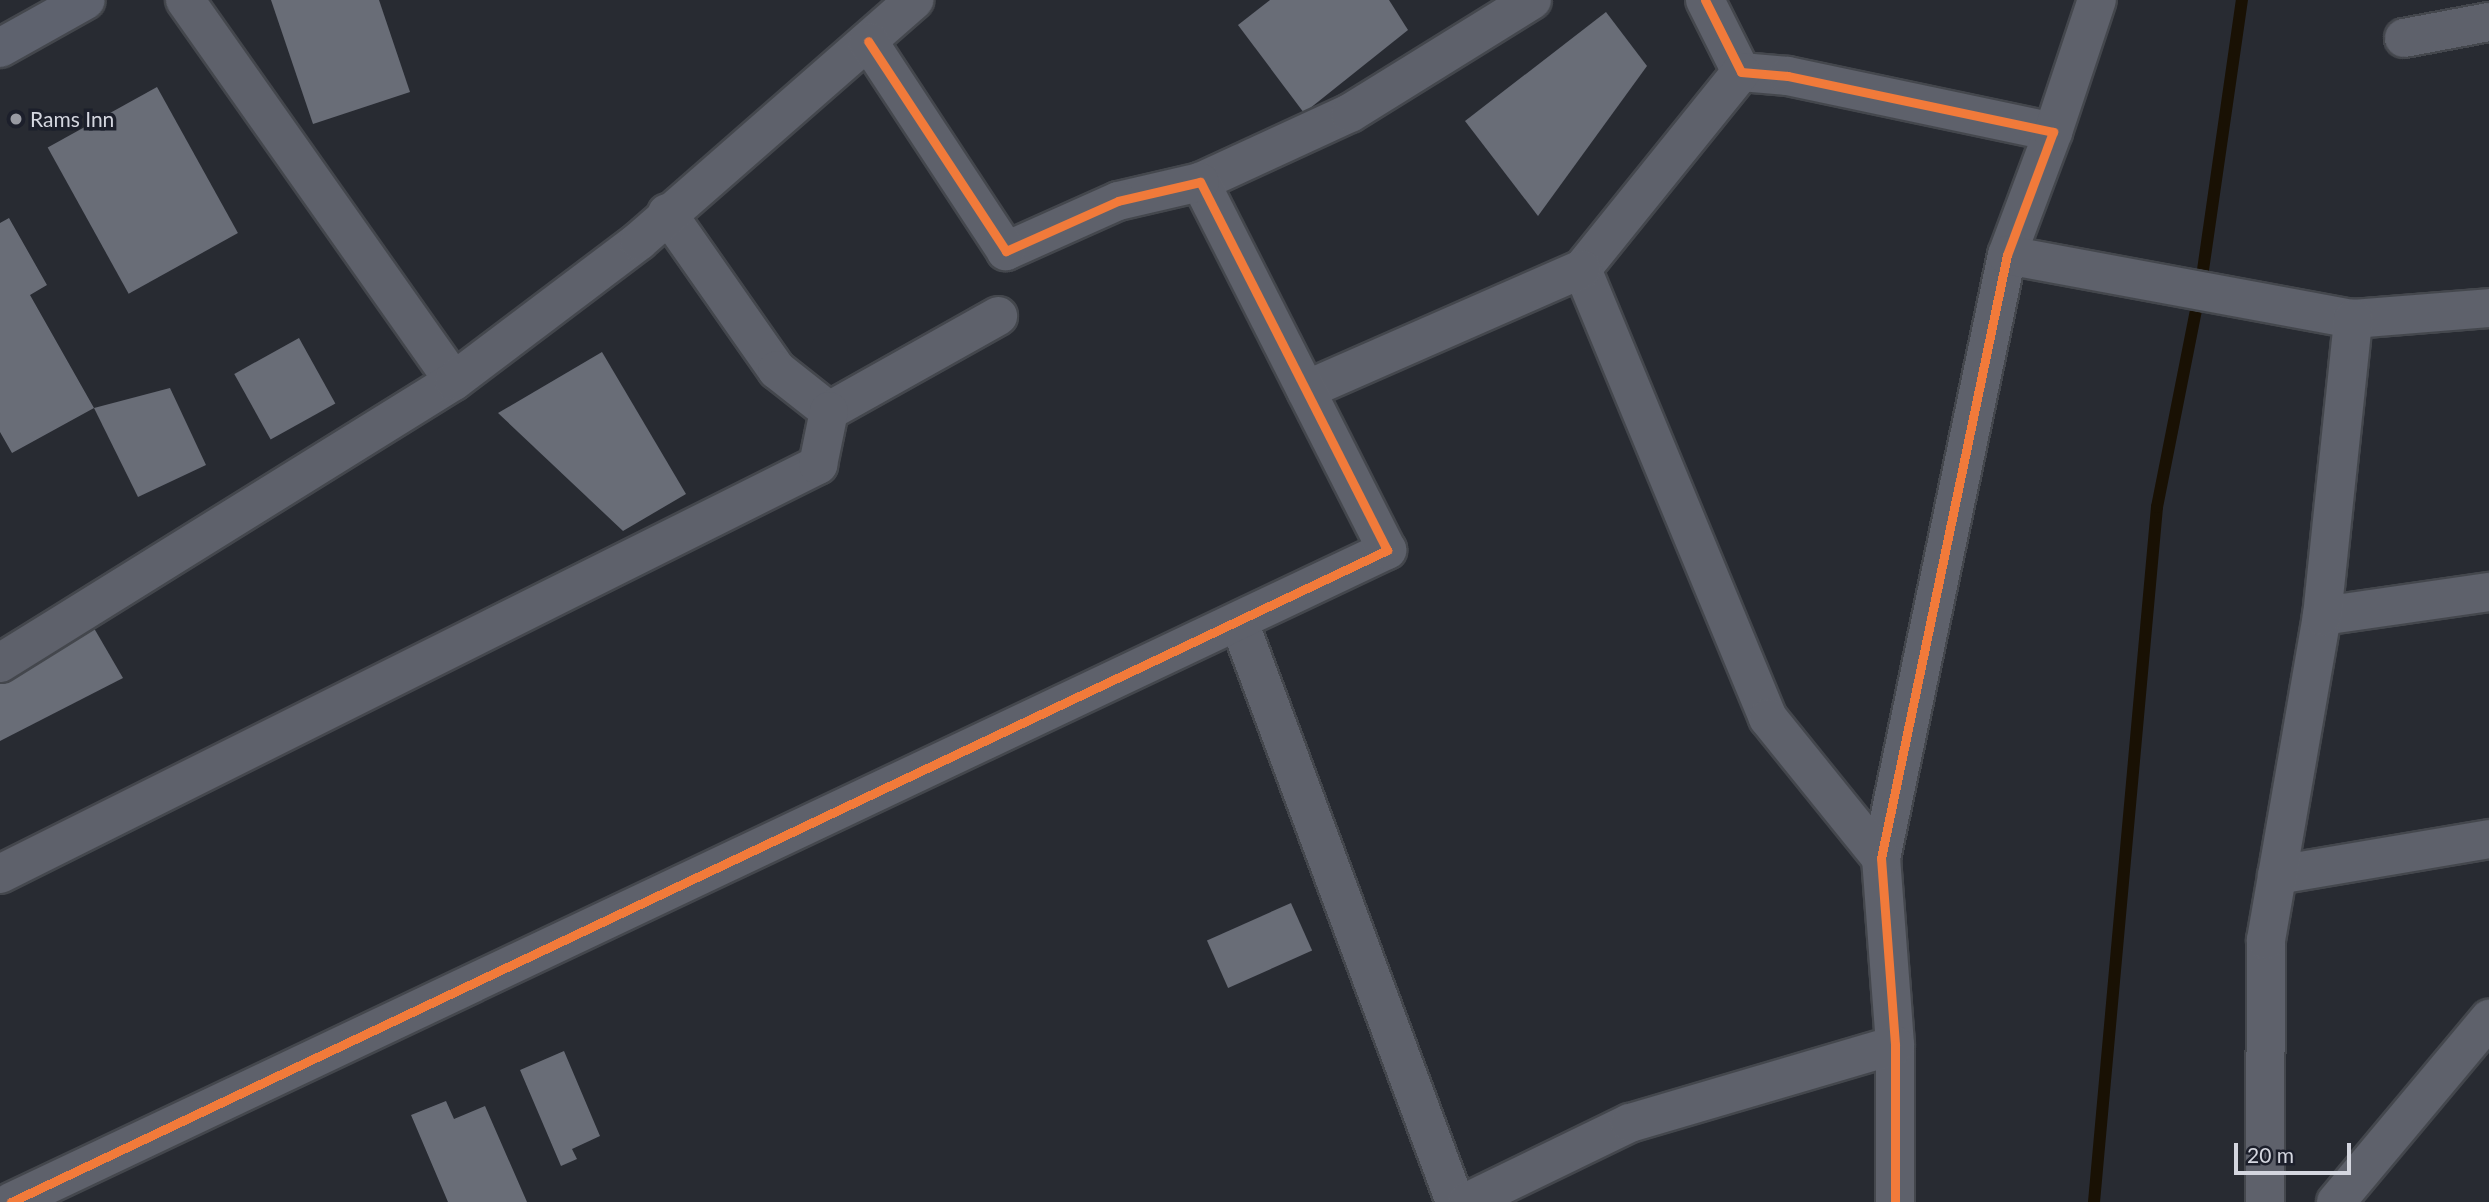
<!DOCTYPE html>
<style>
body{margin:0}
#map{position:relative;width:2489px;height:1202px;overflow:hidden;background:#282b32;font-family:Lato,sans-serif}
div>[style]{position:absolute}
.stream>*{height:12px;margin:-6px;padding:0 6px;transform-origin:6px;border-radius:6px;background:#191104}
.building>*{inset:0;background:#696d77;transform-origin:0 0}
.roads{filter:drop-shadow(2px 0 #44474d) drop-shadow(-2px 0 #44474d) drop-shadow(0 2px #44474d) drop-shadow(0 -2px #44474d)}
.street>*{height:38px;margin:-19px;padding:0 19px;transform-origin:19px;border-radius:19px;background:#5e616b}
.primary>*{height:38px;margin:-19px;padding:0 19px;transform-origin:19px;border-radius:19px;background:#5e626e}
.cycleway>*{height:9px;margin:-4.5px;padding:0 4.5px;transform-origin:4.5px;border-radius:4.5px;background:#f17a3a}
.dots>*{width:19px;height:19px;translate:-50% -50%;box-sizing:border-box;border:4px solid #1c1f2b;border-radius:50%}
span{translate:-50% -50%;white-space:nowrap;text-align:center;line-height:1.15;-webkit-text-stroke:7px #1c1f2b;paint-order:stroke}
.poi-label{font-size:21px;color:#d4d6df}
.left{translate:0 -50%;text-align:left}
.scale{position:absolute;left:2234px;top:1143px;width:117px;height:32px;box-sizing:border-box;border:4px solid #d4d6df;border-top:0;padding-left:9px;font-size:21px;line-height:24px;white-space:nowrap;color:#d4d6df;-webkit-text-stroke:5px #1c1f2b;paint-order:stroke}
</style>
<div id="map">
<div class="stream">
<div style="left:2203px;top:270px;width:273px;rotate:-81.8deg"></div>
<div style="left:2094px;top:1202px;width:698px;rotate:-84.82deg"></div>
<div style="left:2157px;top:507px;width:201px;rotate:-78.8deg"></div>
</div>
<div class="building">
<div style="clip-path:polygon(271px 0,379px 0,410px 92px,313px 124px)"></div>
<div style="clip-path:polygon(1270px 0,1389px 0,1408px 30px,1304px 113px,1238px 25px)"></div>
<div style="clip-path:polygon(1606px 12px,1647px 66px,1538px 216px,1465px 121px)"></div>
<div style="left:157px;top:87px;width:167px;height:125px;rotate:61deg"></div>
<div style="clip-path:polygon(9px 218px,47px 285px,30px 295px,94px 408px,12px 453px,0 432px,0 223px)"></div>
<div style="left:299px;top:338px;width:75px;height:74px;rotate:61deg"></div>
<div style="clip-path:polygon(602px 352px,686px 494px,623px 531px,498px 413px)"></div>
<div style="clip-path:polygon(170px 388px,206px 465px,138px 497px,94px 408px)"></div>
<div style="clip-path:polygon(91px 623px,123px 678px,0 741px,0 674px)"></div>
<div style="left:1291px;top:903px;width:52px;height:92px;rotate:66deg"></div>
<div style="clip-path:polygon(564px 1051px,600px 1136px,572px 1149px,577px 1159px,561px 1166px,520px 1070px)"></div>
<div style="clip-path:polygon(446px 1101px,454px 1119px,485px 1106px,527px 1202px,448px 1202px,411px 1115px)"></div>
</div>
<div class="roads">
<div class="street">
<div style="left:185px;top:0;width:466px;rotate:54.8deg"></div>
<div style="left:1705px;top:0;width:80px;rotate:63.4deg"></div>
<div style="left:1741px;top:72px;width:47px;rotate:4.9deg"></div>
<div style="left:1788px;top:76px;width:271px;rotate:11.9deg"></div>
<div style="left:2053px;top:132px;width:131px;rotate:110.5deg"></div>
<div style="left:2007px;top:255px;width:616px;rotate:101.8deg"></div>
<div style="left:1881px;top:858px;width:188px;rotate:85.7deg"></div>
<div style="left:1895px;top:1045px;width:157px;rotate:90deg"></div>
<div style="left:2404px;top:38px;width:86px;rotate:-10.7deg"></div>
<div style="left:1741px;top:72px;width:253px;rotate:128.9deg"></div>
<div style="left:1582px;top:269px;width:486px;rotate:67.5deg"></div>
<div style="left:1768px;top:718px;width:180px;rotate:51.1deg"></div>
<div style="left:2053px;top:132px;width:139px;rotate:-71.6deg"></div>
<div style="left:1200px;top:182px;width:165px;rotate:-24.7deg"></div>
<div style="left:1350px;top:113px;width:214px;rotate:-31.8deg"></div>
<div style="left:667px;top:213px;width:192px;rotate:55deg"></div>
<div style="left:777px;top:370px;width:66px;rotate:38.3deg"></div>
<div style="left:829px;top:411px;width:194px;rotate:-29.3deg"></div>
<div style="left:2007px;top:255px;width:352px;rotate:10.5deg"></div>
<div style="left:2353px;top:319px;width:136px;rotate:-4.6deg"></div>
<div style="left:1306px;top:390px;width:301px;rotate:-23.7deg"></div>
<div style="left:2322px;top:616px;width:169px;rotate:-8.2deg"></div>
<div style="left:1239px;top:622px;width:619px;rotate:69.57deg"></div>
<div style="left:0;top:663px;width:534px;rotate:-31.85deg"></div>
<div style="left:454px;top:381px;width:232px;rotate:-37.1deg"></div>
<div style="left:639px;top:241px;width:366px;rotate:-41.2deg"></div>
<div style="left:0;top:874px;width:915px;rotate:-26.57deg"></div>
<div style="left:818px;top:465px;width:55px;rotate:-78.5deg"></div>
<div style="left:2277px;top:875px;width:215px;rotate:-9.6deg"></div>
<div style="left:11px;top:1202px;width:1523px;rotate:-25.35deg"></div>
<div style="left:1387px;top:550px;width:413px;rotate:-116.9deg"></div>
<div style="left:1200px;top:182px;width:84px;rotate:167deg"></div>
<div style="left:1118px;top:201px;width:123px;rotate:155.9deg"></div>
<div style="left:1006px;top:251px;width:251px;rotate:-123.3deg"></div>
<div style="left:1467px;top:1202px;width:181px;rotate:-25.9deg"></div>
<div style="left:1630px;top:1123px;width:276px;rotate:-16.4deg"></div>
<div style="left:2265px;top:1202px;width:262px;rotate:-89.8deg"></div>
<div style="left:2266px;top:940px;width:329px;rotate:-80.2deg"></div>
<div style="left:2322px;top:616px;width:299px;rotate:-84deg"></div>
<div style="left:2336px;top:1202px;width:239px;rotate:-50.1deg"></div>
</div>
<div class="primary">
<div style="left:0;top:48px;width:98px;rotate:-29.2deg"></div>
</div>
</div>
<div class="cycleway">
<div style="left:1705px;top:0;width:80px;rotate:63.4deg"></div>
<div style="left:1741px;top:72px;width:47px;rotate:4.9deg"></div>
<div style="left:1788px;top:76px;width:271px;rotate:11.9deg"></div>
<div style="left:2053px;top:132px;width:131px;rotate:110.5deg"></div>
<div style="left:2007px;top:255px;width:616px;rotate:101.8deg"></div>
<div style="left:1881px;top:858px;width:188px;rotate:85.7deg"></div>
<div style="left:1895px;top:1045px;width:157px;rotate:90deg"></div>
<div style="left:11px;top:1202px;width:1523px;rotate:-25.35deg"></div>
<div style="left:1387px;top:550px;width:413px;rotate:-116.9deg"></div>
<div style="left:1200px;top:182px;width:84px;rotate:167deg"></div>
<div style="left:1118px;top:201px;width:123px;rotate:155.9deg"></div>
<div style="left:1006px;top:251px;width:251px;rotate:-123.3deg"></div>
</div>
<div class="dots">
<div style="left:16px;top:119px;background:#989aa2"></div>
</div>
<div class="poi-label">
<span class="left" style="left:30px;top:119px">Rams Inn</span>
</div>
<div class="scale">20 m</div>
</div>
